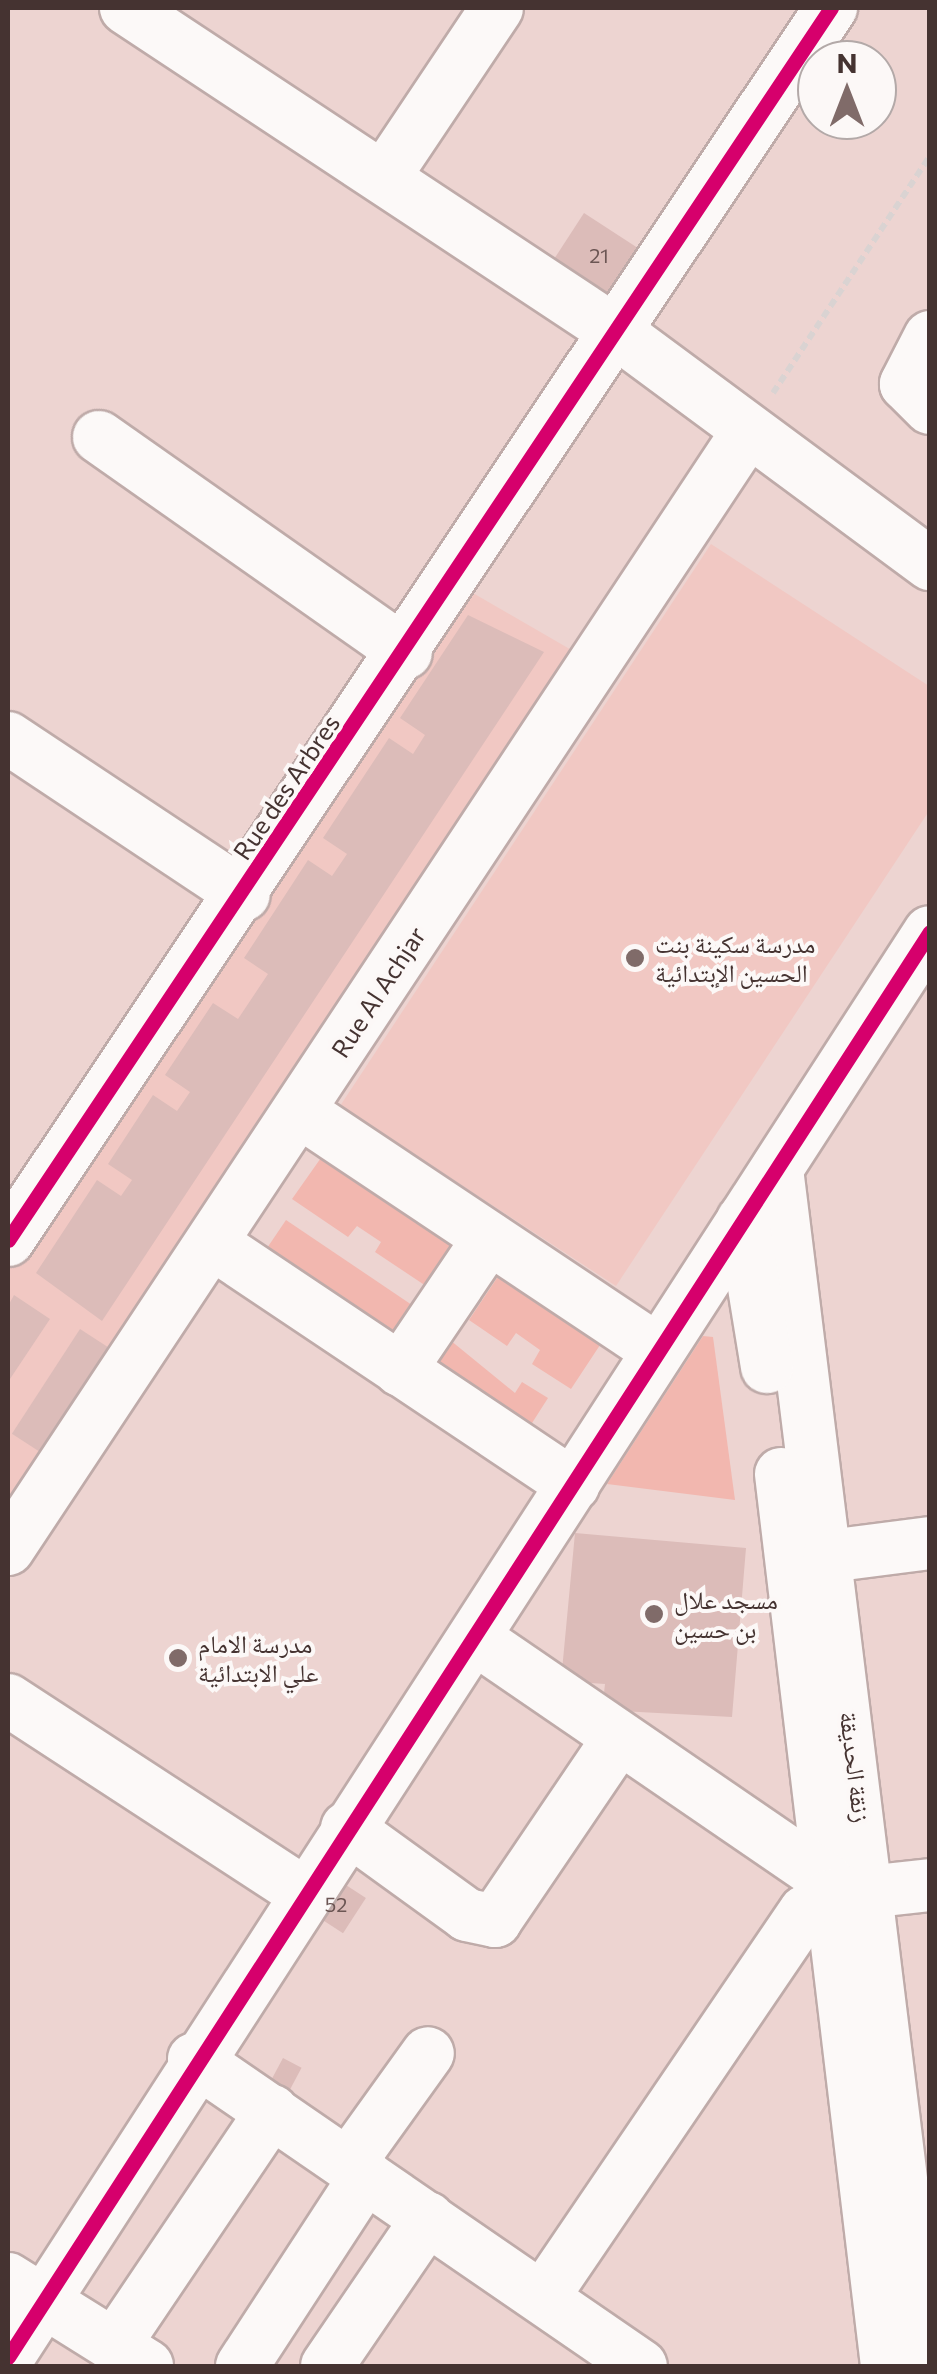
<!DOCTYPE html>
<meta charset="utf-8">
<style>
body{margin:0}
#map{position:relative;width:937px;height:2374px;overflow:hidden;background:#edd4d1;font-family:Commissioner,"Noto Naskh Arabic",sans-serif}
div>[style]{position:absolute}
.built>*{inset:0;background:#f1c8c3}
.green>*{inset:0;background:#f2b7af;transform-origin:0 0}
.building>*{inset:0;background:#dcbcb9;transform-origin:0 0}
.path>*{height:6px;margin-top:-3px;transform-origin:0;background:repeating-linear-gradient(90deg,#dad3d2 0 8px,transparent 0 13px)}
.roads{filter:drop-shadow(2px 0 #bfaba9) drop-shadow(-2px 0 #bfaba9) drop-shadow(0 2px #bfaba9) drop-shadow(0 -2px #bfaba9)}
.minor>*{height:52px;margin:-26px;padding:0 26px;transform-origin:26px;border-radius:26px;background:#fcf9f8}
.cycleway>*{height:15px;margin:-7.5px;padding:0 7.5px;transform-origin:7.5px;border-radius:7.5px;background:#d6006c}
.dots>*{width:28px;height:28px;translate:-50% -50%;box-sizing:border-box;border:5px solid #fcf8f7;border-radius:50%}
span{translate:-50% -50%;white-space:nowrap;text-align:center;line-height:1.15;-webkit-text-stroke:8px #fcf8f7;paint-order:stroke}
.number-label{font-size:20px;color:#6c5654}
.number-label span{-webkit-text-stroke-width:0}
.street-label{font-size:25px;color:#453331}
.poi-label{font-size:25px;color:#453331}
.left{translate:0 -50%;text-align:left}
.frame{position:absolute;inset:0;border:10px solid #453331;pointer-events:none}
.north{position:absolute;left:797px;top:40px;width:100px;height:100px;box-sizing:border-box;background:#fcf8f7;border:2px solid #b3a9a8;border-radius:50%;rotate:0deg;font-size:28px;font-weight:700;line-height:40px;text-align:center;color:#453331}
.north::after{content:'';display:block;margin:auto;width:35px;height:45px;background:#806b69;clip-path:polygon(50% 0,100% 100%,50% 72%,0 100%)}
</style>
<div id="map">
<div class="built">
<div style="clip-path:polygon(711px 544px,929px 686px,929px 811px,616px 1286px,340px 1106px)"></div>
<div style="clip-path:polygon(466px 589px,587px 659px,8px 1538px,8px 1258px)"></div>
</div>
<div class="green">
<div style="clip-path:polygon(323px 1155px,467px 1252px,438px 1294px,375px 1252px,381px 1242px,357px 1226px,348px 1237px,292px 1199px)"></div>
<div style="left:286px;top:1220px;width:168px;height:42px;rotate:34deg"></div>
<div style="clip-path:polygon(499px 1275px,602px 1342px,571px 1389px,532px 1364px,540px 1350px,516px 1333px,507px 1346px,469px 1320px)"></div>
<div style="clip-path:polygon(703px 1336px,713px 1337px,735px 1500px,607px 1484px)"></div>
<div style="clip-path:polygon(450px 1340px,515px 1393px,522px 1382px,548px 1398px,525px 1434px,428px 1376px)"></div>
</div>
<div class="building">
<div style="left:584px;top:213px;width:72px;height:54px;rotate:33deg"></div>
<div style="clip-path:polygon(468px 615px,544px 652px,102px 1321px,36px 1273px,97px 1180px,121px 1196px,132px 1180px,108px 1164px,153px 1095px,177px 1111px,190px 1092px,165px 1075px,213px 1003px,238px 1019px,268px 974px,244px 958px,308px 860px,332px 876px,347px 854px,323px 838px,389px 738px,413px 754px,425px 735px,400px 718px)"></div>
<div style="clip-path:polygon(14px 1295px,50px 1319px,8px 1382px,8px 1306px)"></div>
<div style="left:80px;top:1329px;width:40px;height:125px;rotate:33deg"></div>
<div style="clip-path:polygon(575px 1533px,746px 1548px,732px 1717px,602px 1710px,605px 1684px,561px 1681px)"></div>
<div style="left:329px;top:1874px;width:44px;height:42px;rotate:33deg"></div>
<div style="left:283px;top:2058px;width:21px;height:31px;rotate:28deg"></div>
</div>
<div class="path">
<div style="left:773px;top:393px;width:284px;rotate:-56.5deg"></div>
</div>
<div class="roads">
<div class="minor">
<div style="left:126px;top:8px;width:591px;rotate:33.47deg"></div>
<div style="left:619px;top:334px;width:387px;rotate:36.5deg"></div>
<div style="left:384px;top:177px;width:203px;rotate:-56.2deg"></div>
<div style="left:930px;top:337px;width:53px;rotate:117.1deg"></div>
<div style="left:906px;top:384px;width:34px;rotate:45deg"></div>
<div style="left:99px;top:437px;width:375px;rotate:35.1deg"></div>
<div style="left:8px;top:738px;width:283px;rotate:33.6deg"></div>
<div style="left:299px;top:1111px;width:430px;rotate:33.7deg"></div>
<div style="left:777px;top:1169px;width:1206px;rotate:83deg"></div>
<div style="left:743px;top:1220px;width:149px;rotate:80.7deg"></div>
<div style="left:8px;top:1240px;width:1482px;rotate:-56.26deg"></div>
<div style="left:212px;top:1243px;width:435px;rotate:33.8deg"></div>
<div style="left:400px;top:1370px;width:159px;rotate:-56deg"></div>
<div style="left:781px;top:1474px;width:898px;rotate:83.22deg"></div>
<div style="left:8px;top:1549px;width:1337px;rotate:-56.5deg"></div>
<div style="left:829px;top:1556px;width:102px;rotate:-7.3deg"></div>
<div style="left:476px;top:1639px;width:424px;rotate:34.4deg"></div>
<div style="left:8px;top:1700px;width:352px;rotate:33.1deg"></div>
<div style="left:347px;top:1828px;width:148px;rotate:35.9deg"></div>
<div style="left:467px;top:1915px;width:29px;rotate:12deg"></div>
<div style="left:495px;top:1921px;width:217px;rotate:-55.9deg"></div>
<div style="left:194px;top:2059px;width:542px;rotate:34.48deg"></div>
<div style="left:349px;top:2163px;width:135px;rotate:-54.3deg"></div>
<div style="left:8px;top:2279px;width:164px;rotate:32deg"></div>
<div style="left:543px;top:2297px;width:466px;rotate:-55.8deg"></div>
<div style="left:805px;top:1912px;width:29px;rotate:-34deg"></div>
<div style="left:829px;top:1896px;width:102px;rotate:-6.2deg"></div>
<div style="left:115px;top:2344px;width:281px;rotate:-56deg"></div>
<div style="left:8px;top:2357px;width:1697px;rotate:-57.1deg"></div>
<div style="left:242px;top:2366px;width:227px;rotate:-56.9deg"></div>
<div style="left:327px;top:2366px;width:179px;rotate:-55.7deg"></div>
</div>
</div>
<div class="cycleway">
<div style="left:8px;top:1240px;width:1482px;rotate:-56.26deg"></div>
<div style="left:8px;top:2357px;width:1697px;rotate:-57.1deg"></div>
</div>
<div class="dots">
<div style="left:635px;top:958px;background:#806b69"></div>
<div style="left:654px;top:1614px;background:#806b69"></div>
<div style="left:178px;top:1658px;background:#806b69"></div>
</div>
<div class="number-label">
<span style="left:599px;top:255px">21</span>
<span style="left:336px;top:1904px">52</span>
</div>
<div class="street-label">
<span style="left:286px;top:787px;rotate:-56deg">Rue des Arbres</span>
<span style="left:378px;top:992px;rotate:-57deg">Rue Al Achjar</span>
<span style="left:856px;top:1767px;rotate:83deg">زنقة الحديقة</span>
</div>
<div class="poi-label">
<span class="left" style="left:655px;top:958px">مدرسة سكينة بنت<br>الحسين الإبتدائية</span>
<span class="left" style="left:674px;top:1614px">مسجد علال<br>بن حسين</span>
<span class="left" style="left:198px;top:1658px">مدرسة الامام<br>علي الابتدائية</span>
</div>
<div class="frame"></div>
<div class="north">N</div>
</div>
